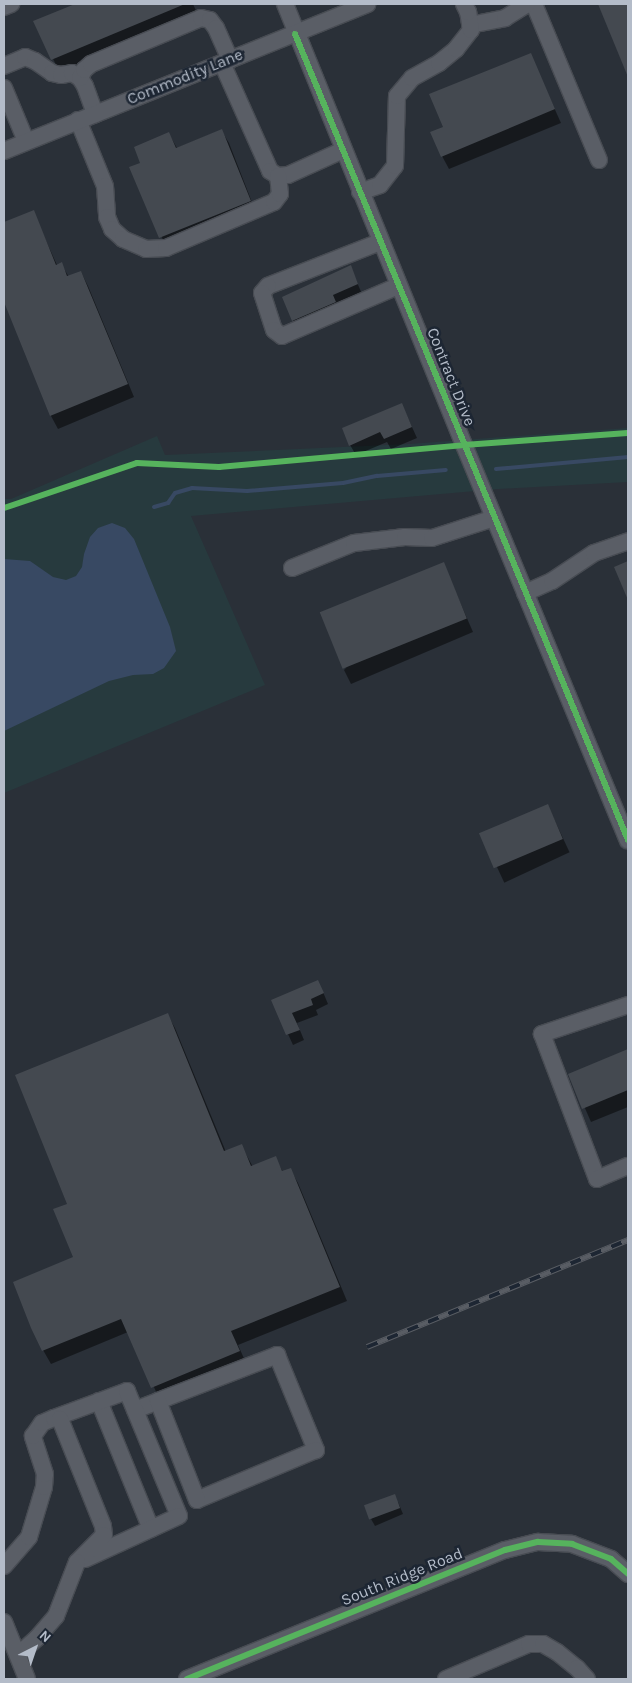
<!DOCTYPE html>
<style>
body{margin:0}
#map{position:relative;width:632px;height:1683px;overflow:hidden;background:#2a3038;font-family:Karla,sans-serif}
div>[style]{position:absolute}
.green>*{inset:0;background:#273a3e}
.water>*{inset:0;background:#384963}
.shadow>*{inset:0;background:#0007;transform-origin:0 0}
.stream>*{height:4px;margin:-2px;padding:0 2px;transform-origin:2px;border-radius:2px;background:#384963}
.building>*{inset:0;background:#444950;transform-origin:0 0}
.roads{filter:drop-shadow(1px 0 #484c53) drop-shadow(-1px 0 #484c53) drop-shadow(0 1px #484c53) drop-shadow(0 -1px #484c53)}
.minor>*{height:16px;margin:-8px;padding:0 8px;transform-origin:8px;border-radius:8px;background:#5a5e66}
.rail>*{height:5.5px;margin-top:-2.75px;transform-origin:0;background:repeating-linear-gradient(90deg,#1d2633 0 11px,#595d64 0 22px);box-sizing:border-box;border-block:1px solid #595d64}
.cycleway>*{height:6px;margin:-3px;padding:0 3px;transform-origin:3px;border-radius:3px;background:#56b35d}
span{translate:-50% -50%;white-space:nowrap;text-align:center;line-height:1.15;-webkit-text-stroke:5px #1d2633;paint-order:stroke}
.street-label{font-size:16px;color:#b4bcc9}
.frame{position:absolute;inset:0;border:5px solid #b4bcc9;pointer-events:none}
.north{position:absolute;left:10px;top:1623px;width:50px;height:50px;-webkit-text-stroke:4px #1d2633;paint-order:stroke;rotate:41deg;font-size:14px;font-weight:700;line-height:20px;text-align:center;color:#b4bcc9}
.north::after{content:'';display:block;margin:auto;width:18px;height:22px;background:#b4bcc9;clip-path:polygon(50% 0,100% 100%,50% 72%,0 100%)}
</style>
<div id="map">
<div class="green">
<div style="clip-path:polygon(628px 428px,628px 482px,498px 489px,191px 516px,265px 685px,4px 793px,4px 499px,11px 499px,157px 436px,165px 455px,409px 444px)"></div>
</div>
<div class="water">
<div style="clip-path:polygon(112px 523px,125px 528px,134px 539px,170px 627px,176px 651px,164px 668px,153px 674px,133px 675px,109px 681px,4px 731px,4px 559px,30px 561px,53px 577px,66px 580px,76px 576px,82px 567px,84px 554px,90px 537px,98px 528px)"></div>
</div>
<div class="shadow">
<div style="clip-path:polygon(78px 4px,193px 4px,198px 15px,60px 73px,35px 22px)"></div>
<div style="clip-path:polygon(599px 4px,628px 4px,628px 75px)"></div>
<div style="clip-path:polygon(530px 54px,561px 123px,449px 169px,442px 156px,444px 128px)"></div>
<div style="clip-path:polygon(221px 130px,229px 143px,257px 215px,168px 251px,131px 168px,142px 163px,169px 134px,177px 148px)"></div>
<div style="clip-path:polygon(33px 212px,57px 265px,61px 264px,69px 277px,81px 272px,88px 286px,134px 397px,58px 429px,51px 416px,4px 299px,4px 224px)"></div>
<div style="clip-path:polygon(350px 266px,362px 294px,298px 329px,293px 320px)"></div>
<div style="clip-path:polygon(402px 405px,417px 438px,391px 449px,387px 442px,356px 455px,350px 445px)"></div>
<div style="clip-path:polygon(443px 563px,473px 632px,351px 684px,344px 670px)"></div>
<div style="left:548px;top:806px;width:51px;height:72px;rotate:65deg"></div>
<div style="clip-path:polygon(323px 992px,328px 1004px,316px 1010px,318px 1015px,297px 1023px,304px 1040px,293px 1045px,273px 1001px)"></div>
<div style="clip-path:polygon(167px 1014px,175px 1028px,226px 1152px,241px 1145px,253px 1167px,275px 1158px,283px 1172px,290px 1169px,298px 1183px,347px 1301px,238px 1345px,247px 1365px,160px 1400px,128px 1332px,51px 1364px,43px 1350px,74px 1258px,69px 1204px)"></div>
<div style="clip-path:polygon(628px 1050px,628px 1107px,591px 1122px,570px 1074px)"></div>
<div style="clip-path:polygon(398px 1502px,403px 1514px,375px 1526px,371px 1519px)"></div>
</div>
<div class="stream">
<div style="left:496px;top:469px;width:133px;rotate:-5.2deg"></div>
<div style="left:154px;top:507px;width:15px;rotate:-16deg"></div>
<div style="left:168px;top:503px;width:12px;rotate:-55deg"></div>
<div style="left:175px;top:493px;width:18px;rotate:-16deg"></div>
<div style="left:192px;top:488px;width:55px;rotate:3.1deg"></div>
<div style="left:247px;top:491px;width:96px;rotate:-4.8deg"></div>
<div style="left:343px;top:483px;width:35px;rotate:-12deg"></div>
<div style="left:377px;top:476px;width:69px;rotate:-5deg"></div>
</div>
<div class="building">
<div style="clip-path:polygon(75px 4px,185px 4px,51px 60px,33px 21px)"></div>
<div style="clip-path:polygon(598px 4px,628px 4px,628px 77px)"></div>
<div style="clip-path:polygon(531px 53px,555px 109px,441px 157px,430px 132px,443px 127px,429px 94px)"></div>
<div style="clip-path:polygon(222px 129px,251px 201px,159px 238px,129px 167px,140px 163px,134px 147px,169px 132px,176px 148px)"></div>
<div style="clip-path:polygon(34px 210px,56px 265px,62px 262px,67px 276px,81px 271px,128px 384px,50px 416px,4px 302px,4px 222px)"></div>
<div style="clip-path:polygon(351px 265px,358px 284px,333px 295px,336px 302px,292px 321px,282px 297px)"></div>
<div style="clip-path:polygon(402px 403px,412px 427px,384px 439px,380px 432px,349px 446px,342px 428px)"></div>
<div style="clip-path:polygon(628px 561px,628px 600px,614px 567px)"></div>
<div style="left:444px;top:562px;width:61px;height:134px;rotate:68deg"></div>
<div style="left:548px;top:804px;width:38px;height:75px;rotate:67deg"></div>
<div style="clip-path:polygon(318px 980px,324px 993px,311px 999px,313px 1005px,292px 1013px,300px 1030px,286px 1035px,271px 1000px)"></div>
<div style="clip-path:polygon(168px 1013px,224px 1151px,242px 1144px,251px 1166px,276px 1156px,282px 1171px,291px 1168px,340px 1287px,231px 1331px,240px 1351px,151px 1388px,121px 1319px,42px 1351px,31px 1328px,13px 1282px,73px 1257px,53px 1209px,67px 1204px,15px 1075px)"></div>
<div style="clip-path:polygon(628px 1049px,628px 1090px,582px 1109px,568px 1074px)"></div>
<div style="left:395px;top:1494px;width:15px;height:33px;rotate:70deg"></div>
</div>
<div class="roads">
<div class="minor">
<div style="left:285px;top:4px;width:476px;rotate:67.9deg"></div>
<div style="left:464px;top:445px;width:428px;rotate:67.5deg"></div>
<div style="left:534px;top:4px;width:169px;rotate:67.4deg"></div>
<div style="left:4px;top:7px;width:8px;rotate:-23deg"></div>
<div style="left:470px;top:25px;width:36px;rotate:-11deg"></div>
<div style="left:505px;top:18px;width:26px;rotate:-32deg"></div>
<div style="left:222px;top:63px;width:118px;rotate:66deg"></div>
<div style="left:270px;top:171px;width:9px;rotate:32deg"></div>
<div style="left:278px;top:176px;width:10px;rotate:-6deg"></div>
<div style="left:288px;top:175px;width:60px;rotate:-24.4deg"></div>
<div style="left:4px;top:66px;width:23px;rotate:-23deg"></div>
<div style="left:25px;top:57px;width:11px;rotate:22deg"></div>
<div style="left:35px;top:61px;width:21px;rotate:35deg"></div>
<div style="left:52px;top:73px;width:9px;rotate:13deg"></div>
<div style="left:61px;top:75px;width:11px;rotate:-10deg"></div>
<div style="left:72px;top:73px;width:9px;rotate:32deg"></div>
<div style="left:80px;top:78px;width:9px;rotate:58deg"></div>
<div style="left:85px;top:86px;width:30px;rotate:70deg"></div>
<div style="left:80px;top:78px;width:9px;rotate:-63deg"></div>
<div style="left:84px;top:70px;width:9px;rotate:-41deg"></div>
<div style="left:91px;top:64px;width:119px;rotate:-22.7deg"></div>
<div style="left:201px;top:18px;width:9px;rotate:13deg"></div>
<div style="left:210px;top:20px;width:10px;rotate:53deg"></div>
<div style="left:216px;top:28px;width:35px;rotate:66deg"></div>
<div style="left:4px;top:88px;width:57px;rotate:67.5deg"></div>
<div style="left:78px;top:120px;width:71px;rotate:67.8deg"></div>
<div style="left:105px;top:186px;width:31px;rotate:86deg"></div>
<div style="left:107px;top:217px;width:13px;rotate:67deg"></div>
<div style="left:112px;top:229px;width:15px;rotate:42deg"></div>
<div style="left:123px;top:239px;width:25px;rotate:23deg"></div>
<div style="left:146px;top:249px;width:20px;rotate:-3deg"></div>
<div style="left:166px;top:248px;width:117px;rotate:-23.1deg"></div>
<div style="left:274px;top:202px;width:10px;rotate:-53deg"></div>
<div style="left:280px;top:194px;width:18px;rotate:-96deg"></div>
<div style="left:4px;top:151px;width:392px;rotate:-22deg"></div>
<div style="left:360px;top:192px;width:21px;rotate:-19deg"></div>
<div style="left:380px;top:185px;width:24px;rotate:-52deg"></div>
<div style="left:395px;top:166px;width:70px;rotate:-88.4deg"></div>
<div style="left:397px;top:96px;width:23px;rotate:-50deg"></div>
<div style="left:412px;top:78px;width:31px;rotate:-29deg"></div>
<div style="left:439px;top:63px;width:22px;rotate:-39deg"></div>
<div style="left:456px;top:49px;width:24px;rotate:-52deg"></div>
<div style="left:471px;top:30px;width:18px;rotate:-99deg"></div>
<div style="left:468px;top:12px;width:9px;rotate:-117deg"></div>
<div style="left:380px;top:242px;width:120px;rotate:158.6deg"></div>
<div style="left:268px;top:286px;width:9px;rotate:131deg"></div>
<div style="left:262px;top:293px;width:39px;rotate:72deg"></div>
<div style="left:274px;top:330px;width:10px;rotate:37deg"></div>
<div style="left:282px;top:336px;width:126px;rotate:-23.3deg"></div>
<div style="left:292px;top:568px;width:67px;rotate:-22deg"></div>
<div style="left:354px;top:543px;width:51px;rotate:-6.7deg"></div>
<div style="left:405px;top:537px;width:27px;rotate:2deg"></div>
<div style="left:432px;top:538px;width:65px;rotate:-17.9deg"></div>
<div style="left:525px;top:593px;width:30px;rotate:-24deg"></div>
<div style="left:552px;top:581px;width:50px;rotate:-33.7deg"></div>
<div style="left:594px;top:553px;width:36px;rotate:-19deg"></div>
<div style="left:628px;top:1005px;width:91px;rotate:161.4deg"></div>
<div style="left:542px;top:1034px;width:155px;rotate:69.2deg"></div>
<div style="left:597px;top:1179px;width:34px;rotate:-23deg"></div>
<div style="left:99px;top:1401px;width:138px;rotate:67.9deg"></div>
<div style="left:135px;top:1410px;width:25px;rotate:-21deg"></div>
<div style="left:158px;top:1401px;width:128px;rotate:-21.1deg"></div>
<div style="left:277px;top:1355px;width:103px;rotate:67.7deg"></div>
<div style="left:316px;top:1450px;width:129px;rotate:157.2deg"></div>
<div style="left:197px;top:1500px;width:106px;rotate:-111.5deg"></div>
<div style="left:54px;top:1418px;width:78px;rotate:-20.3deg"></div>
<div style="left:127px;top:1391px;width:135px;rotate:67.4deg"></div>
<div style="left:179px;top:1516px;width:103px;rotate:155.4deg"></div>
<div style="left:4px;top:1566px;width:38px;rotate:-49deg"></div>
<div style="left:29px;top:1537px;width:52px;rotate:-73.3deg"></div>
<div style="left:44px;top:1487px;width:13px;rotate:-86deg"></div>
<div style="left:45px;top:1474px;width:40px;rotate:-108deg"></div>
<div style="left:33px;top:1436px;width:16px;rotate:-55deg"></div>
<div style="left:42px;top:1423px;width:13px;rotate:-23deg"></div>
<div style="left:54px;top:1418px;width:6px;rotate:9deg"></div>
<div style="left:60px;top:1419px;width:115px;rotate:68.1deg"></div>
<div style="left:103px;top:1526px;width:9px;rotate:84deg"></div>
<div style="left:104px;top:1535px;width:38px;rotate:135deg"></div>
<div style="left:77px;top:1562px;width:58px;rotate:111.3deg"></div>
<div style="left:56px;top:1616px;width:29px;rotate:131deg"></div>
<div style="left:37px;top:1638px;width:25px;rotate:138deg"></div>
<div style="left:4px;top:1622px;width:61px;rotate:68deg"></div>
<div style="left:187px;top:1679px;width:343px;rotate:-22.1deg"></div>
<div style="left:505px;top:1550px;width:34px;rotate:-14deg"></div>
<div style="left:538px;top:1542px;width:34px;rotate:3deg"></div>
<div style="left:572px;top:1544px;width:42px;rotate:21deg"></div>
<div style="left:611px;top:1559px;width:23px;rotate:41deg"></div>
<div style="left:446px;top:1679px;width:90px;rotate:-22.9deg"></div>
<div style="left:529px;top:1644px;width:14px"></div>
<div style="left:543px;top:1644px;width:16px;rotate:30deg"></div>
<div style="left:557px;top:1652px;width:26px;rotate:39deg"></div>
<div style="left:577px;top:1668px;width:15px;rotate:48deg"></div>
</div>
</div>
<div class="rail">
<div style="left:367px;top:1347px;width:282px;rotate:-22.3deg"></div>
</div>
<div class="cycleway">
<div style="left:295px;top:34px;width:872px;rotate:67.55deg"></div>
<div style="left:4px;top:508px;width:140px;rotate:-18.7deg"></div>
<div style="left:137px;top:463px;width:82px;rotate:2.8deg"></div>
<div style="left:219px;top:467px;width:246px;rotate:-5.1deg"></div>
<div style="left:464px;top:445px;width:164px;rotate:-4.2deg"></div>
<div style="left:187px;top:1679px;width:343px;rotate:-22.1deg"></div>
<div style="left:505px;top:1550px;width:34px;rotate:-14deg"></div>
<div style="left:538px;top:1542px;width:34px;rotate:3deg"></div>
<div style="left:572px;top:1544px;width:42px;rotate:21deg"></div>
<div style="left:611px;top:1559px;width:23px;rotate:41deg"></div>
</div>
<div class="street-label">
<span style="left:185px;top:77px;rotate:-22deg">Commodity Lane</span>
<span style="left:451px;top:377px;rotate:68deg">Contract Drive</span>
<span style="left:402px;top:1577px;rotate:-22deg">South Ridge Road</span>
</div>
<div class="frame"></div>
<div class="north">N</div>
</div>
